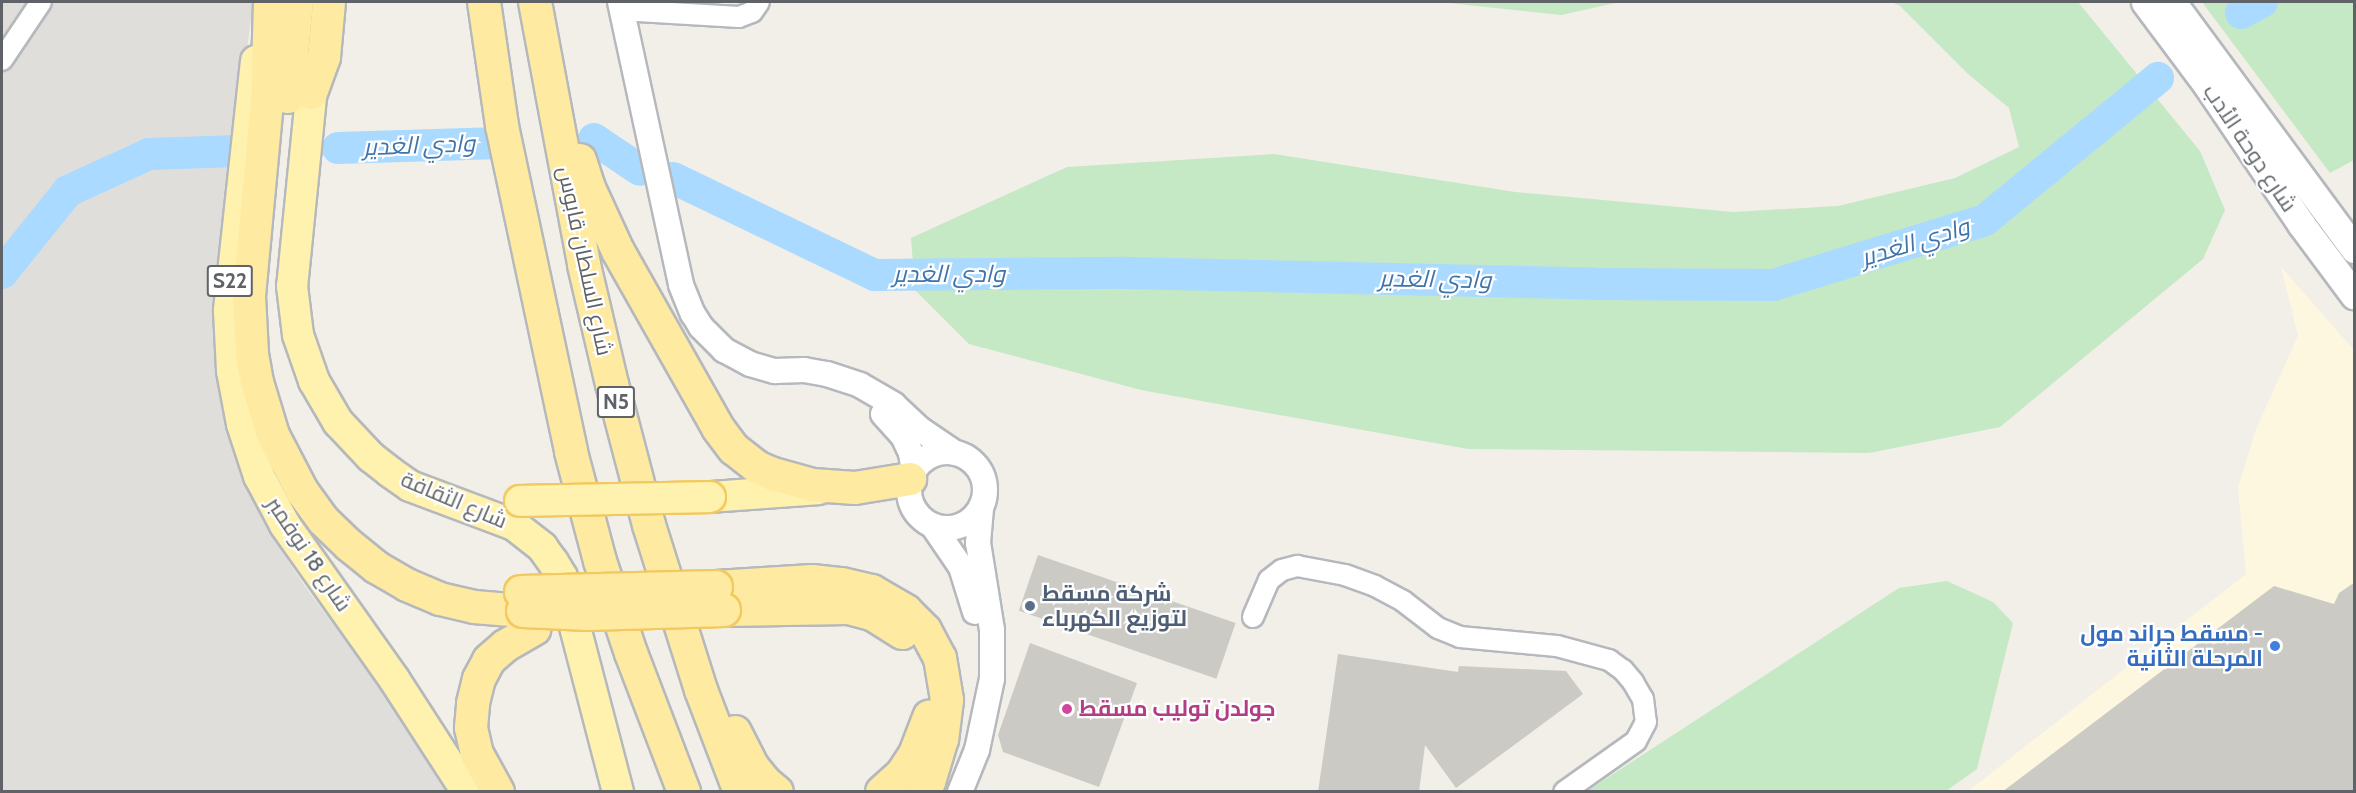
<!DOCTYPE html>
<meta charset="utf-8">
<style>
body{margin:0}
#map{position:relative;width:2356px;height:793px;overflow:hidden;background:#f1efe8;font-family:Cabin,Cairo,sans-serif}
div>[style]{position:absolute}
.commercial>*{inset:0;background:#fef7e0}
.industrial>*{inset:0;background:#e0deda}
.green>*{inset:0;background:#c5e8c5}
.river>*{height:32px;margin:-16px;padding:0 16px;transform-origin:16px;border-radius:16px;background:#aadaff}
.building>*{inset:0;background:#cccac5;transform-origin:0 0}
.roads{filter:drop-shadow(2px 0 #b5b8bc) drop-shadow(-2px 0 #b5b8bc) drop-shadow(0 2px #b5b8bc) drop-shadow(0 -2px #b5b8bc)}
.minor>*{height:20px;margin:-10px;padding:0 10px;transform-origin:10px;border-radius:10px;background:#fff}
.tertiary>*{height:24px;margin:-12px;padding:0 12px;transform-origin:12px;border-radius:12px;background:#fff}
.tertiary>.ring{margin:-12px;padding:0;box-sizing:content-box;background:none;border:24px solid #fff;border-radius:50%}
.secondary>*{height:27px;margin:-13.5px;padding:0 13.5px;transform-origin:13.5px;border-radius:13.5px;background:#fff}
.primary>*{height:30px;margin:-15px;padding:0 15px;transform-origin:15px;border-radius:15px;background:#fff2af}
.trunk>*{height:32px;margin:-16px;padding:0 16px;transform-origin:16px;border-radius:16px;background:#feeaa1}
.bridges{filter:drop-shadow(2px 0 #f2c960) drop-shadow(-2px 0 #f2c960) drop-shadow(0 2px #f2c960) drop-shadow(0 -2px #f2c960)}
.primary-bridge>*{height:30px;margin:-15px;padding:0 15px;transform-origin:15px;border-radius:15px;background:#fff2af}
.trunk-bridge>*{height:32px;margin:-16px;padding:0 16px;transform-origin:16px;border-radius:16px;background:#feeaa1}
.dots>*{width:16px;height:16px;translate:-50% -50%;box-sizing:border-box;border:3px solid #fff;border-radius:50%}
span{translate:-50% -50%;white-space:nowrap;text-align:center;line-height:1.15;-webkit-text-stroke:4.5px #fff;paint-order:stroke}
.shield-label span{padding:2px 4px;background:#fff;border:2px solid;border-radius:4px;-webkit-text-stroke-width:0}
.shield-label{font-size:21px;color:#5f6368;font-weight:700}
.street-label{font-size:22px;color:#5f6368}
.service-label{font-size:22px;color:#4e5e75;font-weight:700}
.left{translate:0 -50%;text-align:left}
.shop-label{font-size:22px;color:#366cbe;font-weight:700}
.right{translate:-100% -50%;text-align:right}
.hotel-label{font-size:22px;color:#b23c85;font-weight:700}
.water-label{font-size:24px;color:#4174aa;font-style:italic}
.frame{position:absolute;inset:0;border:3px solid #5f6368;pointer-events:none}
</style>
<div id="map">
<div class="commercial">
<div style="clip-path:polygon(2281px 267px,2354px 350px,2354px 791px,1967px 792px,2246px 574px,2238px 488px,2256px 429px,2298px 336px)"></div>
</div>
<div class="industrial">
<div style="clip-path:polygon(2px 2px,253px 2px,219px 275px,214px 352px,228px 433px,250px 495px,271px 535px,304px 585px,458px 791px,2px 792px)"></div>
</div>
<div class="green">
<div style="clip-path:polygon(1439px 2px,1620px 2px,1561px 15px)"></div>
<div style="clip-path:polygon(1892px 2px,2078px 2px,2200px 151px,2225px 210px,2203px 259px,2000px 427px,1869px 453px,1468px 449px,1141px 390px,969px 344px,915px 290px,911px 238px,1067px 167px,1274px 154px,1515px 192px,1733px 212px,1838px 206px,1955px 178px,2019px 147px,2009px 108px,1967px 73px,1900px 6px)"></div>
<div style="clip-path:polygon(2202px 2px,2354px 2px,2354px 160px,2330px 173px)"></div>
<div style="clip-path:polygon(1947px 581px,1993px 602px,2013px 623px,1977px 769px,1946px 791px,1587px 791px,1899px 588px)"></div>
</div>
<div class="river">
<div style="left:2241px;top:13px;width:24px;rotate:-28deg"></div>
<div style="left:594px;top:139px;width:55px;rotate:34deg"></div>
<div style="left:338px;top:148px;width:162px;rotate:-1.8deg"></div>
<div style="left:673px;top:178px;width:224px;rotate:25.7deg"></div>
<div style="left:875px;top:275px;width:251px;rotate:-0.5deg"></div>
<div style="left:1126px;top:273px;width:467px;rotate:1.3deg"></div>
<div style="left:1593px;top:284px;width:180px;rotate:0.3deg"></div>
<div style="left:1773px;top:285px;width:222px;rotate:-17deg"></div>
<div style="left:1985px;top:220px;width:224px;rotate:-39.4deg"></div>
<div style="left:2px;top:273px;width:105px;rotate:-51.2deg"></div>
<div style="left:68px;top:191px;width:89px;rotate:-24.6deg"></div>
<div style="left:149px;top:154px;width:89px;rotate:-1.9deg"></div>
</div>
<div class="building">
<div style="left:1038px;top:555px;width:209px;height:59px;rotate:19deg"></div>
<div style="clip-path:polygon(2355px 582px,2355px 792px,2002px 792px,2274px 586px,2334px 604px,2339px 593px)"></div>
<div style="clip-path:polygon(1030px 643px,1137px 683px,1099px 787px,1003px 752px,998px 735px)"></div>
<div style="clip-path:polygon(1338px 654px,1458px 672px,1459px 666px,1566px 671px,1583px 694px,1456px 788px,1425px 745px,1419px 792px,1318px 792px)"></div>
</div>
<div class="roads">
<div class="minor">
<div style="left:621px;top:10px;width:118px;rotate:3.4deg"></div>
<div style="left:739px;top:17px;width:14px;rotate:-21deg"></div>
<div style="left:752px;top:12px;width:12px;rotate:-55deg"></div>
<div style="left:2px;top:60px;width:70px;rotate:-56.1deg"></div>
<div style="left:1253px;top:617px;width:40px;rotate:-66.6deg"></div>
<div style="left:1269px;top:580px;width:16px;rotate:-38deg"></div>
<div style="left:1282px;top:570px;width:16px;rotate:-15deg"></div>
<div style="left:1297px;top:566px;width:49px;rotate:10.6deg"></div>
<div style="left:1345px;top:575px;width:32px;rotate:20deg"></div>
<div style="left:1375px;top:586px;width:32px;rotate:28deg"></div>
<div style="left:1403px;top:601px;width:44px;rotate:37.6deg"></div>
<div style="left:1438px;top:628px;width:24px;rotate:22deg"></div>
<div style="left:1460px;top:637px;width:97px;rotate:5.3deg"></div>
<div style="left:1557px;top:646px;width:54px;rotate:15.1deg"></div>
<div style="left:1609px;top:660px;width:17px;rotate:36deg"></div>
<div style="left:1623px;top:670px;width:16px;rotate:50deg"></div>
<div style="left:1633px;top:682px;width:20px;rotate:60deg"></div>
<div style="left:1643px;top:699px;width:23px;rotate:83deg"></div>
<div style="left:1646px;top:722px;width:21px;rotate:118deg"></div>
<div style="left:1636px;top:741px;width:88px;rotate:144.7deg"></div>
</div>
<div class="tertiary">
<div style="left:620px;top:2px;width:289px;rotate:77.8deg"></div>
<div style="left:681px;top:285px;width:31px;rotate:68deg"></div>
<div style="left:693px;top:314px;width:15px;rotate:58deg"></div>
<div style="left:701px;top:327px;width:33px;rotate:45deg"></div>
<div style="left:724px;top:350px;width:30px;rotate:28deg"></div>
<div style="left:750px;top:364px;width:26px;rotate:16deg"></div>
<div style="left:775px;top:371px;width:29px;rotate:-2deg"></div>
<div style="left:804px;top:370px;width:23px;rotate:10deg"></div>
<div style="left:827px;top:374px;width:35px;rotate:18deg"></div>
<div style="left:860px;top:385px;width:39px;rotate:30deg"></div>
<div style="left:894px;top:405px;width:37px;rotate:43deg"></div>
<div style="left:921px;top:430px;width:41px;rotate:34.1deg"></div>
<div style="left:883px;top:414px;width:30px;rotate:48deg"></div>
<div style="left:903px;top:436px;width:19px;rotate:65deg"></div>
<div style="left:911px;top:453px;width:18px;rotate:81deg"></div>
<div class="ring" style="left:909px;top:452px;width:52px;height:52px"></div>
<div style="left:933px;top:526px;width:50px;rotate:55.7deg"></div>
<div style="left:961px;top:567px;width:47px;rotate:72.7deg"></div>
<div style="left:960px;top:792px;width:45px;rotate:-68deg"></div>
<div style="left:977px;top:750px;width:73px;rotate:-78.1deg"></div>
<div style="left:992px;top:679px;width:49px;rotate:-90deg"></div>
<div style="left:992px;top:630px;width:88px;rotate:-99.1deg"></div>
<div style="left:978px;top:543px;width:37px;rotate:-85deg"></div>
</div>
<div class="secondary">
<div style="left:2145px;top:2px;width:104px;rotate:53.2deg"></div>
<div style="left:2207px;top:85px;width:168px;rotate:55.9deg"></div>
<div style="left:2301px;top:224px;width:89px;rotate:53.3deg"></div>
<div style="left:2172px;top:2px;width:307px;rotate:53.6deg"></div>
</div>
<div class="primary">
<div style="left:256px;top:61px;width:251px;rotate:96.2deg"></div>
<div style="left:229px;top:311px;width:60px;rotate:87.1deg"></div>
<div style="left:232px;top:371px;width:54px;rotate:79.3deg"></div>
<div style="left:242px;top:424px;width:55px;rotate:71.9deg"></div>
<div style="left:259px;top:476px;width:55px;rotate:62deg"></div>
<div style="left:285px;top:525px;width:189px;rotate:54.7deg"></div>
<div style="left:394px;top:679px;width:135px;rotate:57.1deg"></div>
<div style="left:314px;top:67px;width:220px;rotate:95.7deg"></div>
<div style="left:292px;top:286px;width:49px;rotate:83deg"></div>
<div style="left:298px;top:335px;width:49px;rotate:70.8deg"></div>
<div style="left:314px;top:381px;width:48px;rotate:59.7deg"></div>
<div style="left:338px;top:422px;width:48px;rotate:46.7deg"></div>
<div style="left:371px;top:457px;width:24px;rotate:38deg"></div>
<div style="left:390px;top:472px;width:24px;rotate:35deg"></div>
<div style="left:410px;top:486px;width:111px;rotate:20.6deg"></div>
<div style="left:514px;top:525px;width:36px;rotate:38deg"></div>
<div style="left:542px;top:547px;width:19px;rotate:54deg"></div>
<div style="left:553px;top:562px;width:17px;rotate:59deg"></div>
<div style="left:562px;top:577px;width:222px;rotate:75.4deg"></div>
<div style="left:710px;top:497px;width:109px;rotate:-4.2deg"></div>
</div>
<div class="trunk">
<div style="left:270px;top:2px;width:100px;rotate:91.7deg"></div>
<div style="left:267px;top:102px;width:195px;rotate:95.3deg"></div>
<div style="left:249px;top:296px;width:58px;rotate:87deg"></div>
<div style="left:252px;top:354px;width:28px;rotate:80deg"></div>
<div style="left:257px;top:382px;width:55px;rotate:73.2deg"></div>
<div style="left:273px;top:435px;width:63px;rotate:62.6deg"></div>
<div style="left:302px;top:491px;width:36px;rotate:54deg"></div>
<div style="left:323px;top:520px;width:36px;rotate:44deg"></div>
<div style="left:349px;top:545px;width:35px;rotate:39deg"></div>
<div style="left:376px;top:567px;width:36px;rotate:30deg"></div>
<div style="left:407px;top:585px;width:36px;rotate:23deg"></div>
<div style="left:440px;top:599px;width:35px;rotate:13deg"></div>
<div style="left:474px;top:607px;width:49px;rotate:4.7deg"></div>
<div style="left:484px;top:2px;width:125px;rotate:81.7deg"></div>
<div style="left:502px;top:126px;width:333px;rotate:78deg"></div>
<div style="left:571px;top:452px;width:113px;rotate:75.1deg"></div>
<div style="left:600px;top:561px;width:97px;rotate:71.4deg"></div>
<div style="left:631px;top:653px;width:149px;rotate:69.1deg"></div>
<div style="left:535px;top:2px;width:268px;rotate:79.4deg"></div>
<div style="left:584px;top:265px;width:122px;rotate:76.8deg"></div>
<div style="left:612px;top:384px;width:146px;rotate:75.3deg"></div>
<div style="left:649px;top:525px;width:173px;rotate:72.5deg"></div>
<div style="left:701px;top:690px;width:109px;rotate:69.1deg"></div>
<div style="left:311px;top:93px;width:38px;rotate:-70deg"></div>
<div style="left:324px;top:57px;width:55px;rotate:-84.8deg"></div>
<div style="left:288px;top:97px;width:95px;rotate:-84.6deg"></div>
<div style="left:580px;top:160px;width:29px;rotate:72deg"></div>
<div style="left:589px;top:188px;width:69px;rotate:65.3deg"></div>
<div style="left:618px;top:251px;width:203px;rotate:60.5deg"></div>
<div style="left:718px;top:428px;width:26px;rotate:53deg"></div>
<div style="left:734px;top:449px;width:29px;rotate:38deg"></div>
<div style="left:757px;top:467px;width:17px;rotate:24deg"></div>
<div style="left:773px;top:474px;width:41px;rotate:15.4deg"></div>
<div style="left:813px;top:485px;width:42px;rotate:4.1deg"></div>
<div style="left:855px;top:488px;width:56px;rotate:-9.3deg"></div>
<div style="left:716px;top:587px;width:96px;rotate:-3.6deg"></div>
<div style="left:812px;top:581px;width:30px;rotate:6deg"></div>
<div style="left:842px;top:584px;width:31px;rotate:13deg"></div>
<div style="left:872px;top:591px;width:39px;rotate:30deg"></div>
<div style="left:906px;top:611px;width:27px;rotate:45deg"></div>
<div style="left:925px;top:630px;width:32px;rotate:62deg"></div>
<div style="left:940px;top:658px;width:43px;rotate:80.5deg"></div>
<div style="left:947px;top:700px;width:39px;rotate:97deg"></div>
<div style="left:942px;top:739px;width:45px;rotate:106.8deg"></div>
<div style="left:929px;top:782px;width:12px;rotate:121deg"></div>
<div style="left:724px;top:610px;width:125px;rotate:-0.9deg"></div>
<div style="left:849px;top:608px;width:24px;rotate:15deg"></div>
<div style="left:872px;top:614px;width:36px;rotate:32deg"></div>
<div style="left:735px;top:732px;width:39px;rotate:63deg"></div>
<div style="left:753px;top:767px;width:21px;rotate:51deg"></div>
<div style="left:766px;top:783px;width:14px;rotate:39deg"></div>
<div style="left:498px;top:792px;width:43px;rotate:-118.9deg"></div>
<div style="left:477px;top:754px;width:27px;rotate:-103deg"></div>
<div style="left:471px;top:728px;width:25px;rotate:-85deg"></div>
<div style="left:473px;top:703px;width:25px;rotate:-76deg"></div>
<div style="left:479px;top:679px;width:21px;rotate:-62deg"></div>
<div style="left:489px;top:660px;width:21px;rotate:-41deg"></div>
<div style="left:505px;top:646px;width:34px;rotate:-30deg"></div>
<div style="left:882px;top:792px;width:27px;rotate:-42deg"></div>
<div style="left:902px;top:774px;width:24px;rotate:-57deg"></div>
<div style="left:915px;top:754px;width:40px;rotate:-69deg"></div>
</div>
</div>
<div class="bridges">
<div class="primary-bridge">
<div style="left:520px;top:501px;width:190px;rotate:-1.2deg"></div>
</div>
<div class="trunk-bridge">
<div style="left:521px;top:592px;width:195px;rotate:-1.5deg"></div>
<div style="left:523px;top:611px;width:65px;rotate:2.6deg"></div>
<div style="left:588px;top:614px;width:136px;rotate:-1.7deg"></div>
</div>
</div>
<div class="dots">
<div style="left:1030px;top:606px;background:#5c6f8a"></div>
<div style="left:2275px;top:646px;background:#3f7fe0"></div>
<div style="left:1067px;top:709px;background:#d1479c"></div>
</div>
<div class="shield-label">
<span style="left:230px;top:281px">S22</span>
<span style="left:616px;top:402px">N5</span>
</div>
<div class="street-label">
<span style="left:2250px;top:148px;rotate:56deg">شارع دوحة الأدب</span>
<span style="left:585px;top:261px;rotate:78deg">شارع السلطان قابوس</span>
<span style="left:454px;top:500px;rotate:23deg">شارع الثقافة</span>
<span style="left:309px;top:554px;rotate:56deg">شارع 18 نوفمبر</span>
</div>
<div class="service-label">
<span class="left" style="left:1042px;top:606px">شركة مسقط<br>لتوزيع الكهرباء</span>
</div>
<div class="shop-label">
<span class="right" style="left:2263px;top:646px">مسقط جراند مول -<br>المرحلة الثانية</span>
</div>
<div class="hotel-label">
<span class="left" style="left:1079px;top:709px">جولدن توليب مسقط</span>
</div>
<div class="water-label">
<span style="left:419px;top:145px;rotate:-2deg">وادي الغدير</span>
<span style="left:1915px;top:242px;rotate:-17deg">وادي الغدير</span>
<span style="left:949px;top:274px">وادي الغدير</span>
<span style="left:1435px;top:279px;rotate:1deg">وادي الغدير</span>
</div>
<div class="frame"></div>
</div>
